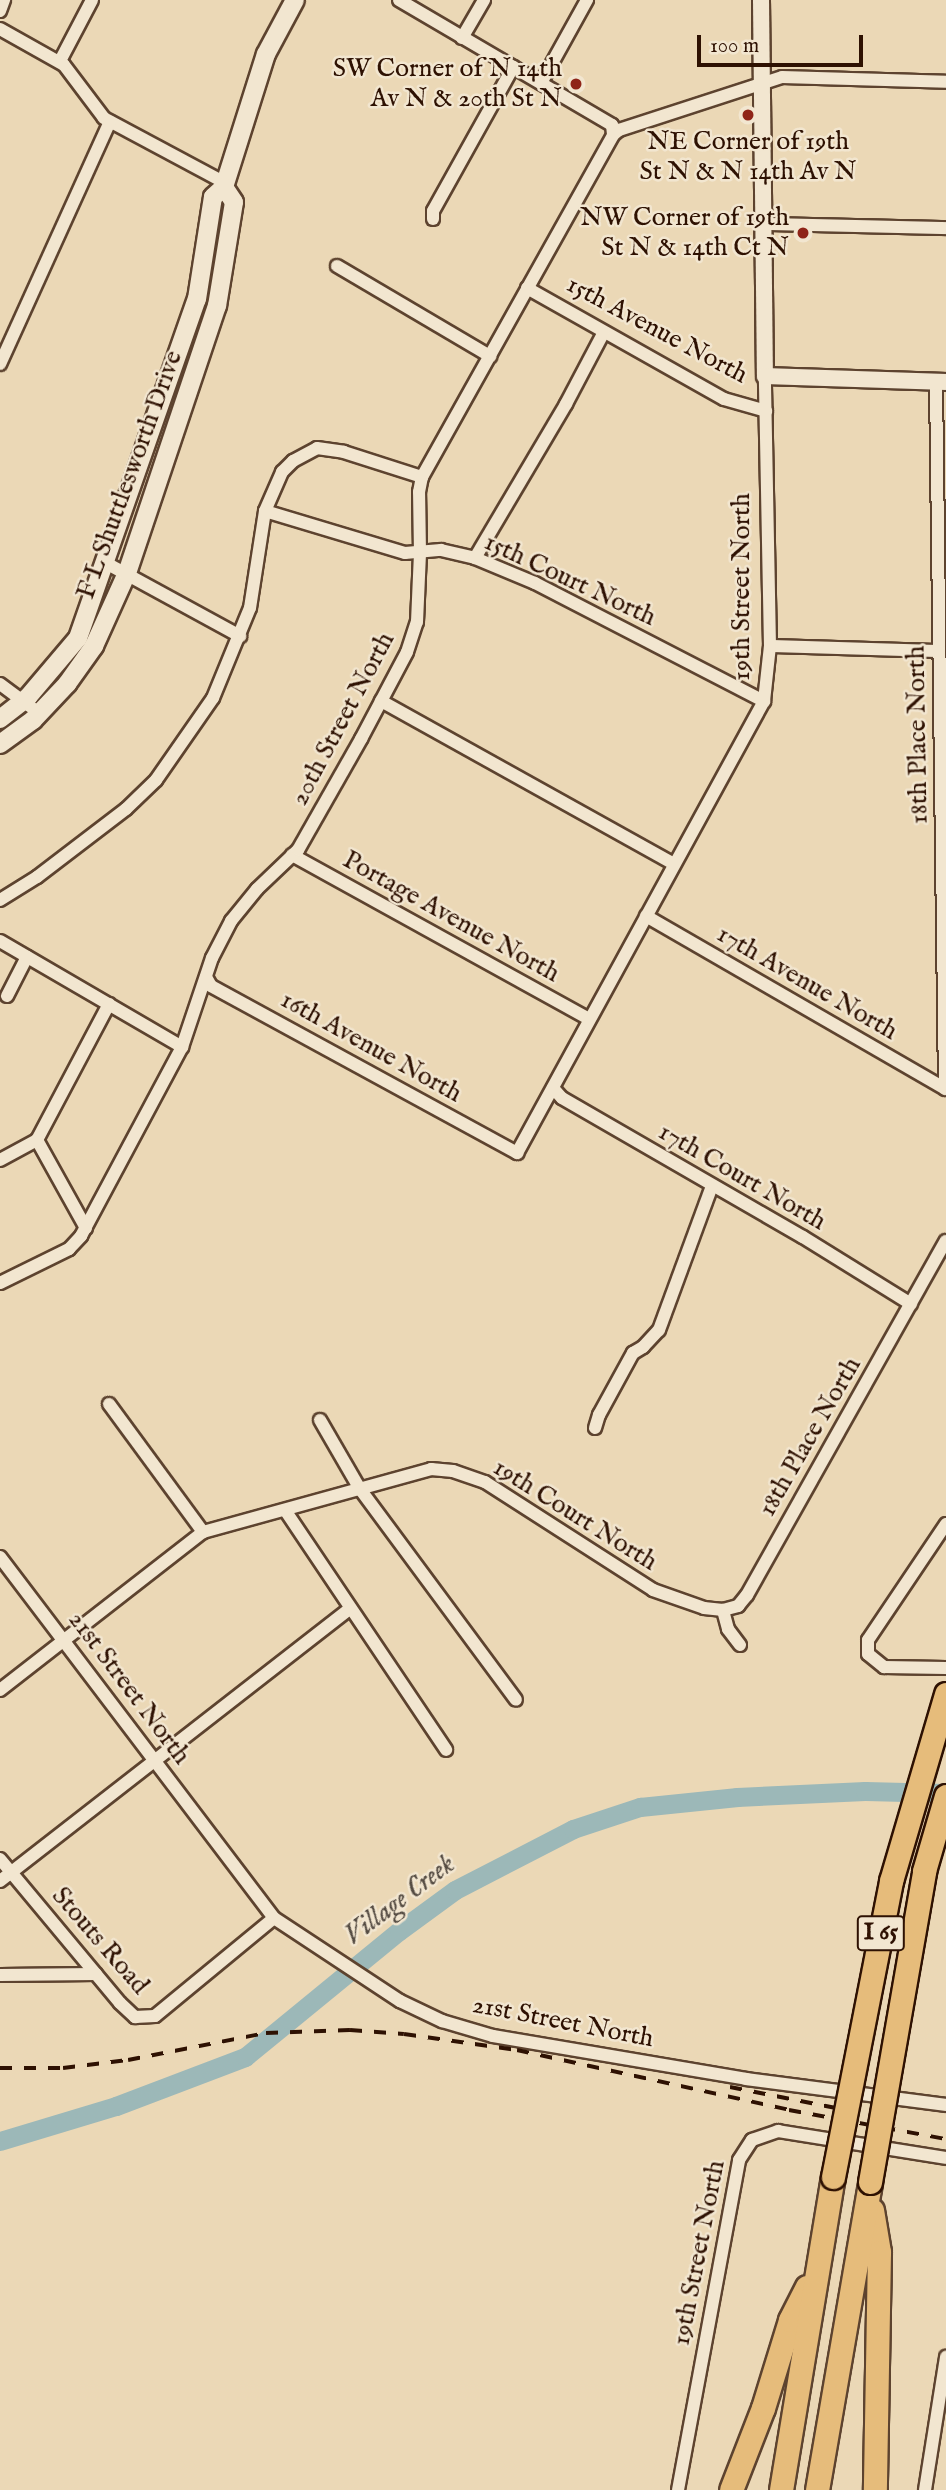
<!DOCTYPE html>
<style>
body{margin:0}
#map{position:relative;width:946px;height:2490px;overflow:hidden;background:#ebd8b6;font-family:"IM FELL English",serif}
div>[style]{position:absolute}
.river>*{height:19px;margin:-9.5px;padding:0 9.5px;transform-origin:9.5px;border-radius:9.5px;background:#9cb8b8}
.roads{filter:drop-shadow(2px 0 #5d432f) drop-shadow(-2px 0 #5d432f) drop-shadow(0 2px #5d432f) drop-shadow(0 -2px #5d432f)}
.minor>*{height:12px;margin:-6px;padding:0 6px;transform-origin:6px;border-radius:6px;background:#f2e6d0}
.tertiary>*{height:16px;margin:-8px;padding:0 8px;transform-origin:8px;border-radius:8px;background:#f2e6d0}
.secondary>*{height:18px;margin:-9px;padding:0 9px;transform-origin:9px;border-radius:9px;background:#f2e6d0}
.motorway>*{height:23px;margin:-11.5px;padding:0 11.5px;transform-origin:11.5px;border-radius:11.5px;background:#e6bc7b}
.rail>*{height:3.5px;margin-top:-1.75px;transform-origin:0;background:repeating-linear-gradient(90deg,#2e1102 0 12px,transparent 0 24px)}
.bridges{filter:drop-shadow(2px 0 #2e1102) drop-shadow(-2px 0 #2e1102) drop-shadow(0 2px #2e1102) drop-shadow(0 -2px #2e1102)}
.motorway-bridge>*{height:23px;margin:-11.5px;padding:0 11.5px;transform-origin:11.5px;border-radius:11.5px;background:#e6bc7b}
.dots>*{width:19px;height:19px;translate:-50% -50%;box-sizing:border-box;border:4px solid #f2e6d0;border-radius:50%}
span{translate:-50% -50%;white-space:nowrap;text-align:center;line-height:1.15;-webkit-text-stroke:5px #f2e6d0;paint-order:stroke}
.shield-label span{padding:2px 5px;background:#f2e6d0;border:2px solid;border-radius:5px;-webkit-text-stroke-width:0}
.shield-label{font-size:24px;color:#2e1102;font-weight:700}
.poi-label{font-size:26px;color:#2e1102}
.right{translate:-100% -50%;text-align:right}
.street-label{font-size:26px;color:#2e1102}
.water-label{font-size:28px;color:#544b42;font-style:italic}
.scale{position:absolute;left:697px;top:35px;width:166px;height:32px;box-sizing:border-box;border:4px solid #2e1102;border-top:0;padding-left:9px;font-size:21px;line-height:24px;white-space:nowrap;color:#2e1102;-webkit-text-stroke:5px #f2e6d0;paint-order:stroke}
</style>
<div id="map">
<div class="river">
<div style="left:0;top:2141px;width:121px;rotate:-16.8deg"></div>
<div style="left:116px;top:2106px;width:138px;rotate:-20.8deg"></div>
<div style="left:245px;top:2057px;width:199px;rotate:-39.3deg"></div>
<div style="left:399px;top:1931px;width:69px;rotate:-36.2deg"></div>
<div style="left:455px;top:1890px;width:133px;rotate:-27.3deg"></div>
<div style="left:573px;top:1829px;width:71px;rotate:-18.2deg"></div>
<div style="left:640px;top:1807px;width:98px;rotate:-5.9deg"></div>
<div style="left:737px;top:1797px;width:128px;rotate:-2.7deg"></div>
<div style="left:865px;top:1791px;width:81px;rotate:1.4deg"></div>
</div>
<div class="roads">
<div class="minor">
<div style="left:399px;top:0;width:247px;rotate:30.4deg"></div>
<div style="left:612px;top:125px;width:10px;rotate:84deg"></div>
<div style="left:0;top:11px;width:12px;rotate:-70deg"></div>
<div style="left:0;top:29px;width:73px;rotate:29.4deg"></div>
<div style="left:64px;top:65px;width:66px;rotate:53deg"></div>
<div style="left:104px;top:118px;width:137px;rotate:28.2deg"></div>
<div style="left:462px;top:38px;width:44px;rotate:-59.9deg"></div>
<div style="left:60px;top:61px;width:69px;rotate:-62.3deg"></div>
<div style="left:541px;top:83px;width:95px;rotate:-61deg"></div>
<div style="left:433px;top:219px;width:8px;rotate:-90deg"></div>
<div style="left:433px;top:211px;width:165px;rotate:-60.9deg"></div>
<div style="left:765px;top:224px;width:181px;rotate:1.3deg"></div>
<div style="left:337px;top:266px;width:178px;rotate:30.5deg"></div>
<div style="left:527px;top:288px;width:226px;rotate:29.4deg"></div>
<div style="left:724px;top:399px;width:44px;rotate:15.9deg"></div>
<div style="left:0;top:364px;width:266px;rotate:-65.6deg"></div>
<div style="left:936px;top:382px;width:707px;rotate:89.27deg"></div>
<div style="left:265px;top:511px;width:146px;rotate:16.7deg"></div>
<div style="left:405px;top:553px;width:36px;rotate:-5deg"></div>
<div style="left:441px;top:550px;width:35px;rotate:13deg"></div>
<div style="left:475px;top:558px;width:65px;rotate:22.6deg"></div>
<div style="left:535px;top:583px;width:258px;rotate:27.3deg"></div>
<div style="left:475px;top:558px;width:179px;rotate:-59.4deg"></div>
<div style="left:566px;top:404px;width:81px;rotate:-62.2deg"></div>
<div style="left:106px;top:563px;width:153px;rotate:28.6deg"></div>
<div style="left:770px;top:646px;width:169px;rotate:1.7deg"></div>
<div style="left:0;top:684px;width:49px;rotate:36.6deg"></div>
<div style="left:381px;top:701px;width:335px;rotate:29.1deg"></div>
<div style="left:292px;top:855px;width:339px;rotate:28.9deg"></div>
<div style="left:0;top:900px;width:44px;rotate:-31.9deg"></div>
<div style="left:37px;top:877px;width:112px;rotate:-37.4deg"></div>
<div style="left:126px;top:809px;width:42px;rotate:-44deg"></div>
<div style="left:156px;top:780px;width:100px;rotate:-55.2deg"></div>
<div style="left:213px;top:698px;width:97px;rotate:-67.7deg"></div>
<div style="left:250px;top:608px;width:98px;rotate:-81.2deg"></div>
<div style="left:265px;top:511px;width:43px;rotate:-66.4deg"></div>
<div style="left:282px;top:472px;width:16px;rotate:-45deg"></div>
<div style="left:293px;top:461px;width:27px;rotate:-28deg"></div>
<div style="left:317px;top:448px;width:27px;rotate:8deg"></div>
<div style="left:344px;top:452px;width:82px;rotate:17.8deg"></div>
<div style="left:646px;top:916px;width:346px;rotate:30deg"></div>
<div style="left:0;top:941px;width:211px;rotate:30.2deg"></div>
<div style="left:206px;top:977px;width:10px;rotate:61deg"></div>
<div style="left:211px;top:986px;width:349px;rotate:28.6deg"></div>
<div style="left:517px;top:1153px;width:515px;rotate:-61.35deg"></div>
<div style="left:764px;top:701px;width:55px;rotate:-83.8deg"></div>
<div style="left:770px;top:646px;width:270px;rotate:-91.1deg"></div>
<div style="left:7px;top:996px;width:44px;rotate:-62.9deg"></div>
<div style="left:553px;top:1088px;width:13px;rotate:48deg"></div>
<div style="left:562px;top:1098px;width:278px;rotate:30deg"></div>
<div style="left:803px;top:1237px;width:127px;rotate:31.8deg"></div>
<div style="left:0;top:1160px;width:42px;rotate:-28.4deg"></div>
<div style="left:86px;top:1228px;width:101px;rotate:-119.1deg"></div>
<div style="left:37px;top:1140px;width:154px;rotate:-62.1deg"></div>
<div style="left:0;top:1283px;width:77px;rotate:-26.2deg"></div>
<div style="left:69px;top:1249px;width:18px;rotate:-47deg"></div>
<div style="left:81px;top:1236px;width:214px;rotate:-61.9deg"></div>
<div style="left:182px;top:1047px;width:94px;rotate:-71.4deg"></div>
<div style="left:212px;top:958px;width:42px;rotate:-62.8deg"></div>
<div style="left:231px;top:921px;width:41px;rotate:-50.9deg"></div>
<div style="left:257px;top:889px;width:57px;rotate:-43.6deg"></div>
<div style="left:298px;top:850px;width:128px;rotate:-60.4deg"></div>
<div style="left:361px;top:739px;width:98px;rotate:-62.1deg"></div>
<div style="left:407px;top:652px;width:32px;rotate:-72deg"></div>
<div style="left:417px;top:622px;width:69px;rotate:-87.5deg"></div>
<div style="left:420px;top:553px;width:61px;rotate:-90.9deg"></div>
<div style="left:419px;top:492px;width:15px;rotate:-79deg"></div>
<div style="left:422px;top:477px;width:392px;rotate:-60.8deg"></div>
<div style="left:613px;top:135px;width:8px;rotate:-40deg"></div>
<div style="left:619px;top:130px;width:171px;rotate:-18deg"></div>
<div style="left:782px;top:77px;width:164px;rotate:1.7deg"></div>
<div style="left:109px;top:1404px;width:159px;rotate:53.7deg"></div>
<div style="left:320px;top:1420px;width:80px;rotate:59.9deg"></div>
<div style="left:360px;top:1489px;width:262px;rotate:53.5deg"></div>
<div style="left:595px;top:1428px;width:14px;rotate:-73deg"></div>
<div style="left:599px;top:1415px;width:71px;rotate:-61.3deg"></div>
<div style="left:633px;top:1353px;width:12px;rotate:-31deg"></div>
<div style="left:643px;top:1347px;width:23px;rotate:-47deg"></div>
<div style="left:659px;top:1330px;width:153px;rotate:-69.8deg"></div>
<div style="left:285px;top:1510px;width:289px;rotate:56.1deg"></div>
<div style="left:946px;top:1524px;width:140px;rotate:123.9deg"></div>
<div style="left:868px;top:1640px;width:14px;rotate:90deg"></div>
<div style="left:868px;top:1654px;width:21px;rotate:39deg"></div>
<div style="left:884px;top:1667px;width:62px;rotate:0.9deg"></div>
<div style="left:0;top:1557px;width:453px;rotate:52.8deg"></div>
<div style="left:274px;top:1918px;width:151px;rotate:33.4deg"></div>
<div style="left:400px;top:2001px;width:47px;rotate:25.5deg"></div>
<div style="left:442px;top:2021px;width:53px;rotate:16.4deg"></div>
<div style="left:493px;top:2036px;width:257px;rotate:9.6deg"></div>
<div style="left:746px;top:2079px;width:202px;rotate:7.4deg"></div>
<div style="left:740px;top:1645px;width:20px;rotate:-127deg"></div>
<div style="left:728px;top:1629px;width:20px;rotate:-105deg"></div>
<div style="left:723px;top:1610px;width:16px;rotate:-15deg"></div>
<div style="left:738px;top:1606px;width:14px;rotate:-51deg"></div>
<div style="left:747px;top:1595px;width:406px;rotate:-60.7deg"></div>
<div style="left:0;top:1690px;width:257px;rotate:-37.9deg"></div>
<div style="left:203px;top:1532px;width:237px;rotate:-15.4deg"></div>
<div style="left:431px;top:1469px;width:22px;rotate:5deg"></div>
<div style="left:453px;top:1471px;width:34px;rotate:19deg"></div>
<div style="left:485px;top:1482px;width:200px;rotate:32.7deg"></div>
<div style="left:653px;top:1590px;width:54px;rotate:19.4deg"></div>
<div style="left:704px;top:1608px;width:19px;rotate:6deg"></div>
<div style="left:0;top:1859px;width:187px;rotate:50.2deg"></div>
<div style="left:120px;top:2003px;width:21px;rotate:43deg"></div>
<div style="left:135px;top:2017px;width:20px;rotate:-3deg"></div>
<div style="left:155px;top:2016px;width:154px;rotate:-39.5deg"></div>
<div style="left:0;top:1881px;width:442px;rotate:-37.9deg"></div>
<div style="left:0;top:1975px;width:96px;rotate:-0.6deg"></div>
<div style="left:678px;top:2490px;width:336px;rotate:-79.5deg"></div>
<div style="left:739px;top:2160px;width:24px;rotate:-57deg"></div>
<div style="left:752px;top:2140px;width:28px;rotate:-19deg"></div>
<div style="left:778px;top:2131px;width:170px;rotate:9.1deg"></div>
<div style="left:925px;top:2490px;width:135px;rotate:-81deg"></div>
</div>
<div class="tertiary">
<div style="left:761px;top:0;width:376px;rotate:89.4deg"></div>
<div style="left:765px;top:376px;width:181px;rotate:1.9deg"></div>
</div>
<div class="secondary">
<div style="left:0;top:719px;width:36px;rotate:-38deg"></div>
<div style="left:28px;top:697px;width:77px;rotate:-49.7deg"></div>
<div style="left:78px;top:638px;width:359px;rotate:-70.7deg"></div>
<div style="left:197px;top:299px;width:103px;rotate:-81.1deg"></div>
<div style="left:213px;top:197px;width:15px;rotate:-42deg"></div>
<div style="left:224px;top:187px;width:139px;rotate:-72.5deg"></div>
<div style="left:266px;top:54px;width:61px;rotate:-61.8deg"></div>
<div style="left:0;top:744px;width:41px;rotate:-36deg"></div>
<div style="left:33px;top:720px;width:50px;rotate:-46.6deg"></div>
<div style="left:67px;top:684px;width:47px;rotate:-54.6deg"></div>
<div style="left:94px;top:646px;width:80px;rotate:-65.7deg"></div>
<div style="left:127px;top:573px;width:282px;rotate:-71.4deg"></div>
<div style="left:217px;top:306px;width:105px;rotate:-80.7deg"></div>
<div style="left:234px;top:202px;width:18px;rotate:-124deg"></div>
</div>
<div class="motorway">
<div style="left:872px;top:2210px;width:43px;rotate:80.5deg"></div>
<div style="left:879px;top:2252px;width:238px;rotate:91deg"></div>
<div style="left:731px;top:2490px;width:88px;rotate:-68.7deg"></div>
<div style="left:763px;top:2408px;width:92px;rotate:-72.9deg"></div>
<div style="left:790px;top:2320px;width:37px;rotate:-63deg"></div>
<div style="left:781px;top:2490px;width:317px;rotate:-80.6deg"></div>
<div style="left:817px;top:2490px;width:313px;rotate:-80.2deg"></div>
</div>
</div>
<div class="rail">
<div style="left:0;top:2068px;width:63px"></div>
<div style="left:63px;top:2068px;width:65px;rotate:-7deg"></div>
<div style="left:128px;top:2060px;width:141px;rotate:-11.1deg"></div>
<div style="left:266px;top:2033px;width:84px;rotate:-2deg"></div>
<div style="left:350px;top:2030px;width:54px;rotate:4.2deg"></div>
<div style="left:404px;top:2034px;width:114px;rotate:8.1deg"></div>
<div style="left:517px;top:2050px;width:279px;rotate:12.4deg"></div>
<div style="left:789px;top:2110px;width:160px;rotate:10.5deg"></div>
<div style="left:730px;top:2087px;width:108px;rotate:11.2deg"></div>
</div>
<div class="bridges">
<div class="motorway-bridge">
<div style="left:833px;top:2177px;width:302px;rotate:-78.9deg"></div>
<div style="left:891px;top:1881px;width:195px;rotate:-73.6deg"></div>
<div style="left:870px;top:2182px;width:316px;rotate:-80.1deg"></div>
<div style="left:924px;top:1871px;width:78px;rotate:-73.7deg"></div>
</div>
</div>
<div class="dots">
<div style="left:576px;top:84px;background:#8f2418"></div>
<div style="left:748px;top:115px;background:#8f2418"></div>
<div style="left:803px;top:233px;background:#8f2418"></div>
</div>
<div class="shield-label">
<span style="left:881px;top:1933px">I 65</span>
</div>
<div class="poi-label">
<span class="right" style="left:562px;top:84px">SW Corner of N 14th<br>Av N &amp; 20th St N</span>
<span style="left:748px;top:157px">NE Corner of 19th<br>St N &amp; N 14th Av N</span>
<span class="right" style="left:789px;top:233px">NW Corner of 19th<br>St N &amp; 14th Ct N</span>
</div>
<div class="street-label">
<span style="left:657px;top:330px;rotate:28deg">15th Avenue North</span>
<span style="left:130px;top:475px;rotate:-70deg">F L Shuttlesworth Drive</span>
<span style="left:570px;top:580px;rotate:25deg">15th Court North</span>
<span style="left:742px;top:587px;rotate:-90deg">19th Street North</span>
<span style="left:343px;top:719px;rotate:-62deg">20th Street North</span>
<span style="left:918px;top:735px;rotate:-91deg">18th Place North</span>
<span style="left:451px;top:917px;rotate:29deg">Portage Avenue North</span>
<span style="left:807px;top:983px;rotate:30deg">17th Avenue North</span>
<span style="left:371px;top:1047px;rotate:29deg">16th Avenue North</span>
<span style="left:742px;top:1177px;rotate:30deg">17th Court North</span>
<span style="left:810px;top:1437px;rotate:-60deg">18th Place North</span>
<span style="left:575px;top:1515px;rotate:32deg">19th Court North</span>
<span style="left:129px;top:1688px;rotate:53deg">21st Street North</span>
<span style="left:100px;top:1941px;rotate:49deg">Stouts Road</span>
<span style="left:563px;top:2022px;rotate:11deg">21st Street North</span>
<span style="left:699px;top:2253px;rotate:-79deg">19th Street North</span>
</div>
<div class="water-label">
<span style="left:400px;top:1901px;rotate:-37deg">Village Creek</span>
</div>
<div class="scale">100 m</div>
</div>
